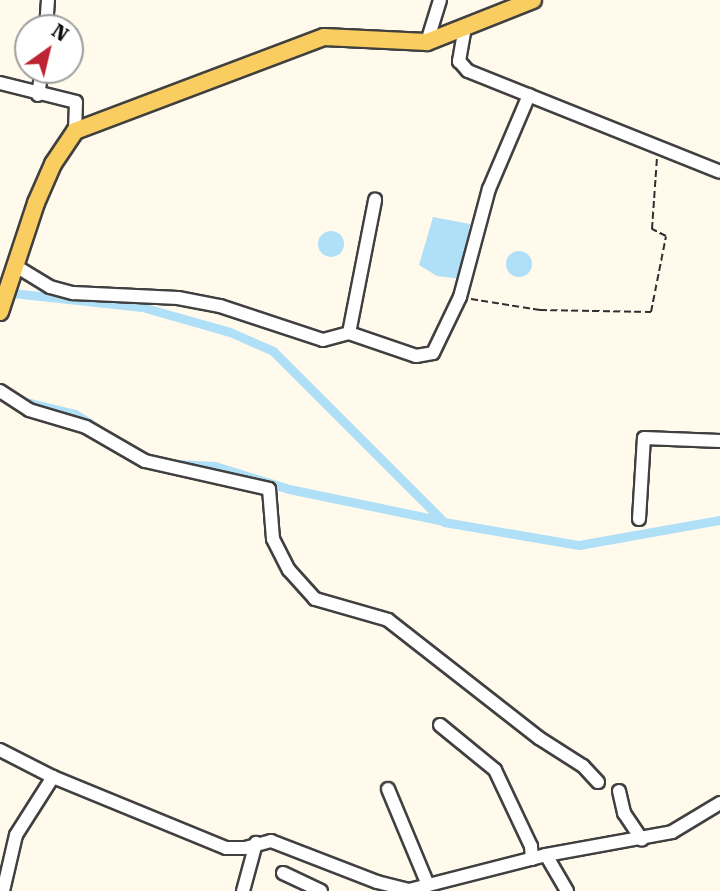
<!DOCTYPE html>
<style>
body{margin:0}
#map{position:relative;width:720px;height:891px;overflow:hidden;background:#fffaec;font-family:"Roboto Serif",serif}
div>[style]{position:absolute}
.water>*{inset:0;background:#b0e0f7}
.round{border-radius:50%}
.canal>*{height:9px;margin:-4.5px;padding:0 4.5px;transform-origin:4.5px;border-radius:4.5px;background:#b0e0f7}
.path>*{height:2px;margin-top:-1px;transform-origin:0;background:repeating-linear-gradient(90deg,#2f2f2f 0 7px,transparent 0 10.5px)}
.roads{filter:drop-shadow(2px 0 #404040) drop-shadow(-2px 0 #404040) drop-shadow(0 2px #404040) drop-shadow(0 -2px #404040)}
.minor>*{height:12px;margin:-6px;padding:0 6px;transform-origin:6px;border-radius:6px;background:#fff}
.major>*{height:16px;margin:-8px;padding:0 8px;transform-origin:8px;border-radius:8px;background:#facd61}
span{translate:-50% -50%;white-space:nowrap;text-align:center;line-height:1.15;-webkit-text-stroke:7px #fff;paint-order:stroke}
.north{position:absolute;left:14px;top:14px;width:70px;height:70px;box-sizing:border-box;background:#fff;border:2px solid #9e9e9e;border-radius:50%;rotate:34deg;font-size:19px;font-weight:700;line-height:28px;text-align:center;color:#0d0d0d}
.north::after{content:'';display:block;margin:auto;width:24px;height:32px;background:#be2332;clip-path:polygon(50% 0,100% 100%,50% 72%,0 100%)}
</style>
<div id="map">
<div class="water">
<div style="clip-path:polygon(433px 217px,470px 224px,461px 279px,437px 276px,419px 265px)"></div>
<div class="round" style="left:318px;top:231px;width:26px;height:26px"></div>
<div class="round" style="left:506px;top:251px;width:26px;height:26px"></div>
</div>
<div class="canal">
<div style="left:3px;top:292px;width:140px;rotate:6.2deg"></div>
<div style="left:142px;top:307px;width:91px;rotate:15.9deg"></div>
<div style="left:230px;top:332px;width:47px;rotate:23.8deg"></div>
<div style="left:273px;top:351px;width:242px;rotate:45deg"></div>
<div style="left:444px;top:522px;width:137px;rotate:9.7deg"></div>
<div style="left:579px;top:545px;width:143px;rotate:-10.1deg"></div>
<div style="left:21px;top:401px;width:56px;rotate:13.5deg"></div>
<div style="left:75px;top:414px;width:25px;rotate:32deg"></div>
<div style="left:177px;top:464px;width:38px;rotate:3deg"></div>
<div style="left:215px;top:466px;width:77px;rotate:17.3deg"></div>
<div style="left:289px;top:489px;width:157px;rotate:11.7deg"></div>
</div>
<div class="path">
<div style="left:471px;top:299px;width:70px;rotate:9.1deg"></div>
<div style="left:540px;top:310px;width:111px;rotate:1deg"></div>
<div style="left:651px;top:312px;width:77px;rotate:-78.8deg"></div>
<div style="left:666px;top:236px;width:16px;rotate:-153deg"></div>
<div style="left:652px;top:229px;width:72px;rotate:-86deg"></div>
</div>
<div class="roads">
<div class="minor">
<div style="left:465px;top:27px;width:35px;rotate:100deg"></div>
<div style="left:459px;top:61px;width:13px;rotate:48deg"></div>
<div style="left:468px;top:71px;width:271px;rotate:21.8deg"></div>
<div style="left:46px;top:28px;width:28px;rotate:-86deg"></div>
<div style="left:427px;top:42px;width:44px;rotate:-72.8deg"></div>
<div style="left:0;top:83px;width:78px;rotate:14deg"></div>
<div style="left:76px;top:102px;width:29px;rotate:92deg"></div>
<div style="left:38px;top:95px;width:25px;rotate:-81deg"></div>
<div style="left:14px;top:265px;width:42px;rotate:31.4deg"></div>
<div style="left:50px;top:287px;width:24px;rotate:15deg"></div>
<div style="left:73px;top:293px;width:105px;rotate:2.7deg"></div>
<div style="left:178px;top:298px;width:43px;rotate:10.8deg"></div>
<div style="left:220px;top:306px;width:108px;rotate:18.3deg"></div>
<div style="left:323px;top:340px;width:27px;rotate:-15deg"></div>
<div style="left:349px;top:333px;width:136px;rotate:-78.9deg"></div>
<div style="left:349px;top:333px;width:71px;rotate:18.9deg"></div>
<div style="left:416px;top:356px;width:17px;rotate:-10deg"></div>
<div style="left:433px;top:353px;width:62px;rotate:-64.3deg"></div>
<div style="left:460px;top:297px;width:112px;rotate:-75deg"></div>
<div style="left:489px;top:189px;width:102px;rotate:-66.9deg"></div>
<div style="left:0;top:391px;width:35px;rotate:33deg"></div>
<div style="left:29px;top:410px;width:59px;rotate:16.6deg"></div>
<div style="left:86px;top:427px;width:68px;rotate:30deg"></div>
<div style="left:145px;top:461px;width:127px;rotate:12.7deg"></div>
<div style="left:269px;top:489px;width:50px;rotate:85.4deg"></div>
<div style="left:273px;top:539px;width:35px;rotate:63deg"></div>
<div style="left:289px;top:570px;width:39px;rotate:48deg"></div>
<div style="left:315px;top:599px;width:76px;rotate:16deg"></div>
<div style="left:388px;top:620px;width:192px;rotate:38deg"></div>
<div style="left:539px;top:738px;width:52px;rotate:32.5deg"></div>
<div style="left:583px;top:766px;width:22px;rotate:47deg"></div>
<div style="left:639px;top:519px;width:81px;rotate:-86.5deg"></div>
<div style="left:644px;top:438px;width:76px;rotate:2.3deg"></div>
<div style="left:440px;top:725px;width:71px;rotate:39.3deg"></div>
<div style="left:495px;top:770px;width:84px;rotate:64.7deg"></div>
<div style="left:531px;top:846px;width:13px;rotate:86deg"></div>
<div style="left:0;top:750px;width:59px;rotate:27deg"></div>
<div style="left:53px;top:777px;width:187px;rotate:22.3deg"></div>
<div style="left:226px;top:848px;width:19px"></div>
<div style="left:245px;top:848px;width:27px;rotate:-15deg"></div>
<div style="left:271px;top:841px;width:114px;rotate:21.1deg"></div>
<div style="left:377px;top:882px;width:33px;rotate:14deg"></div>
<div style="left:409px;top:890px;width:141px;rotate:-14.3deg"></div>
<div style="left:546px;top:855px;width:128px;rotate:-10.3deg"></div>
<div style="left:672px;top:832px;width:56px;rotate:-31.1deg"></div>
<div style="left:388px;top:789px;width:104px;rotate:67.4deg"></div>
<div style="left:619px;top:791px;width:23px;rotate:77deg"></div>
<div style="left:624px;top:813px;width:32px;rotate:56deg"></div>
<div style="left:546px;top:855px;width:42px;rotate:59.7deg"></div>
<div style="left:283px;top:873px;width:42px;rotate:25.3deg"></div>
<div style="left:3px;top:891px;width:57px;rotate:-76.9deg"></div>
<div style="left:16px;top:835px;width:69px;rotate:-57.5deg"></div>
<div style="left:243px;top:891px;width:50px;rotate:-74.8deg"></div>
</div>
<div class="major">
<div style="left:0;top:312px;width:115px;rotate:-71.7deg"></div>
<div style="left:36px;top:203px;width:43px;rotate:-66.4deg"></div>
<div style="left:53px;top:164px;width:40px;rotate:-56deg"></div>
<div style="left:75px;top:131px;width:266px;rotate:-20.7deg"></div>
<div style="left:324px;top:37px;width:103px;rotate:2.8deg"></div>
<div style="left:427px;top:42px;width:114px;rotate:-21.6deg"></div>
</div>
</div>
<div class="north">N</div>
</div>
